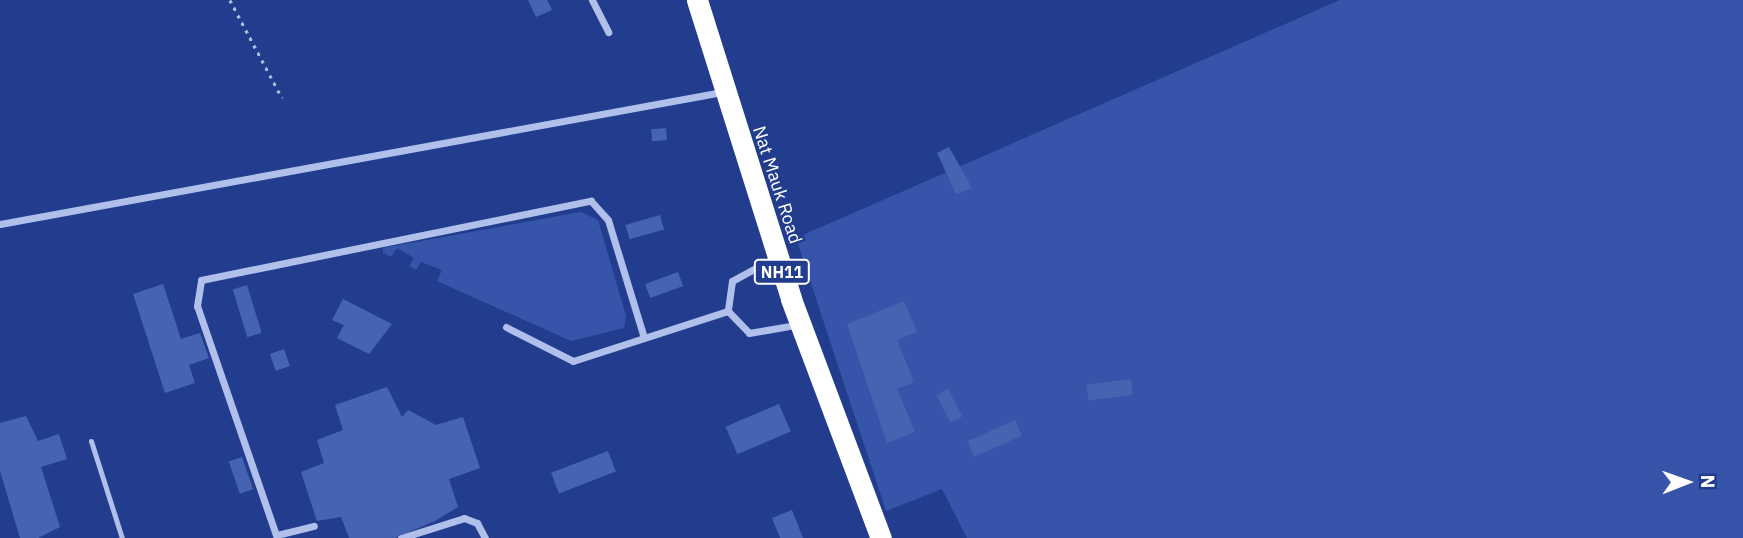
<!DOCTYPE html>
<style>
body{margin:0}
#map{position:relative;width:1743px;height:538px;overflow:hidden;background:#223d8d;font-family:"IBM Plex Sans",sans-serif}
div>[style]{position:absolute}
.green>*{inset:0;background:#3655aa}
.building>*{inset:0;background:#4663b2;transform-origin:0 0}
.path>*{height:2.5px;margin-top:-1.25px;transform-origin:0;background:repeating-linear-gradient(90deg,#b0c0eb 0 3.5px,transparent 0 8.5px)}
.lane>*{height:5px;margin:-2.5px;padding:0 2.5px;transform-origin:2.5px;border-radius:2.5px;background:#b0c0eb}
.street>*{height:7px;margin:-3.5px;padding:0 3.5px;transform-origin:3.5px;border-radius:3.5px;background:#b0c0eb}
.highway>*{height:21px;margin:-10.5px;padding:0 10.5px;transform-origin:10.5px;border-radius:10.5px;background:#fff}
span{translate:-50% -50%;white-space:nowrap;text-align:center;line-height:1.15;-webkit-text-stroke:5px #223d8d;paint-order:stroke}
.shield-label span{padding:2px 5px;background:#223d8d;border:2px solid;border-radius:5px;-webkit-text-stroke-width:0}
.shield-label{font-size:16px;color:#fff;font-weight:700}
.street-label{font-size:18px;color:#fff}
.north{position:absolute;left:1652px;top:447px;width:70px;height:70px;-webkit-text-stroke:5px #223d8d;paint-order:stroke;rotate:89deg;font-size:19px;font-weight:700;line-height:28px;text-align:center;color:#fff}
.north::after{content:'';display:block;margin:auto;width:24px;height:32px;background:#fff;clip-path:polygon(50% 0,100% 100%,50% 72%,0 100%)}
</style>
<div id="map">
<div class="green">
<div style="clip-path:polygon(1340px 0,1743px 0,1743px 538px,967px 538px,942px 489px,886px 511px,796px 238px)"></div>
<div style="clip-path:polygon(581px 212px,598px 220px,626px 316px,624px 328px,571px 341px,437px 281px,442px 270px,421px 262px,416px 270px,409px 266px,414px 258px,397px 248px,391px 257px,383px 253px,383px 248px)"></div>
</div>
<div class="building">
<div style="clip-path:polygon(528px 0,547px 0,552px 10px,536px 17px)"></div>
<div style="left:666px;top:128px;width:12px;height:15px;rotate:85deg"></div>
<div style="clip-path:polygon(949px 147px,972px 188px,956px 194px,937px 153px)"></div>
<div style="left:660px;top:215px;width:15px;height:36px;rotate:74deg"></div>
<div style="left:678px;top:272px;width:15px;height:35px;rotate:70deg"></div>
<div style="clip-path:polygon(163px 284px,181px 339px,200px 333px,209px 358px,189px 365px,195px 383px,165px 393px,133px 294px)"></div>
<div style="left:247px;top:285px;width:50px;height:15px;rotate:73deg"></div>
<div style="clip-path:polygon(343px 299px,392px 324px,369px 354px,337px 338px,344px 325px,332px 320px)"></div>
<div style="clip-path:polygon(904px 301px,917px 332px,897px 340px,914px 382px,897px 389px,915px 432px,887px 443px,847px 324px)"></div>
<div style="left:284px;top:349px;width:18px;height:15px;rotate:71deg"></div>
<div style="left:1131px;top:379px;width:16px;height:45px;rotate:83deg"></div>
<div style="clip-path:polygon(387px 387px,402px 417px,408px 410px,436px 425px,463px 417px,480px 468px,449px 479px,458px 507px,435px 521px,395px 538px,349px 538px,341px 517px,317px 521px,301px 472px,324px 463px,317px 440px,343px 430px,335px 405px)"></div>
<div style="left:948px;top:389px;width:31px;height:13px;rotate:63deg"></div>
<div style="left:779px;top:404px;width:30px;height:58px;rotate:67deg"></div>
<div style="clip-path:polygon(26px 416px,38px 441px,59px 434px,67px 459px,41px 467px,60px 527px,38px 538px,20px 538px,0 471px,0 423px)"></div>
<div style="left:1015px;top:420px;width:17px;height:52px;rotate:66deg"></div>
<div style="left:608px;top:451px;width:22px;height:61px;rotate:69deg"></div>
<div style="left:242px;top:457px;width:34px;height:14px;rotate:71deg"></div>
<div style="clip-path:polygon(792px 510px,803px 538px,780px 538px,772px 518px)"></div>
</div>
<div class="path">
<div style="left:230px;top:0;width:111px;rotate:62deg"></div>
</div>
<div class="lane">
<div style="left:91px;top:441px;width:102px;rotate:72.3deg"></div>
</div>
<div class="street">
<div style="left:592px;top:0;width:36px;rotate:63deg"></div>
<div style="left:0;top:224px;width:734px;rotate:-10.36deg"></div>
<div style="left:776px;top:257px;width:50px;rotate:151.4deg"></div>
<div style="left:732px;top:281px;width:30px;rotate:98deg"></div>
<div style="left:728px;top:311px;width:30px;rotate:46deg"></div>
<div style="left:749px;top:333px;width:48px;rotate:-9.7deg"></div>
<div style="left:506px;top:327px;width:75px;rotate:26.9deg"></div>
<div style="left:573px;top:361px;width:163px;rotate:-17.9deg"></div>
<div style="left:277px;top:535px;width:38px;rotate:-14deg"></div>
<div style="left:277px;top:538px;width:245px;rotate:-109deg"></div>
<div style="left:197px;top:306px;width:26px;rotate:-81deg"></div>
<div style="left:201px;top:280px;width:398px;rotate:-11.5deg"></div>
<div style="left:591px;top:201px;width:25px;rotate:48deg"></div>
<div style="left:608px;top:220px;width:123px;rotate:73deg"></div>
<div style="left:401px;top:538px;width:66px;rotate:-17.6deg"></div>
<div style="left:464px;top:518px;width:14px;rotate:21deg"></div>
<div style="left:477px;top:523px;width:17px;rotate:62deg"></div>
</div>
<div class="highway">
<div style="left:697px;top:0;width:313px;rotate:72.5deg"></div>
<div style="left:791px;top:299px;width:255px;rotate:69.4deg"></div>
</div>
<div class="shield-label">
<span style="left:782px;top:272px">NH11</span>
</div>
<div class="street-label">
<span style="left:777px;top:185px;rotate:72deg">Nat Mauk Road</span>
</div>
<div class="north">N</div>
</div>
